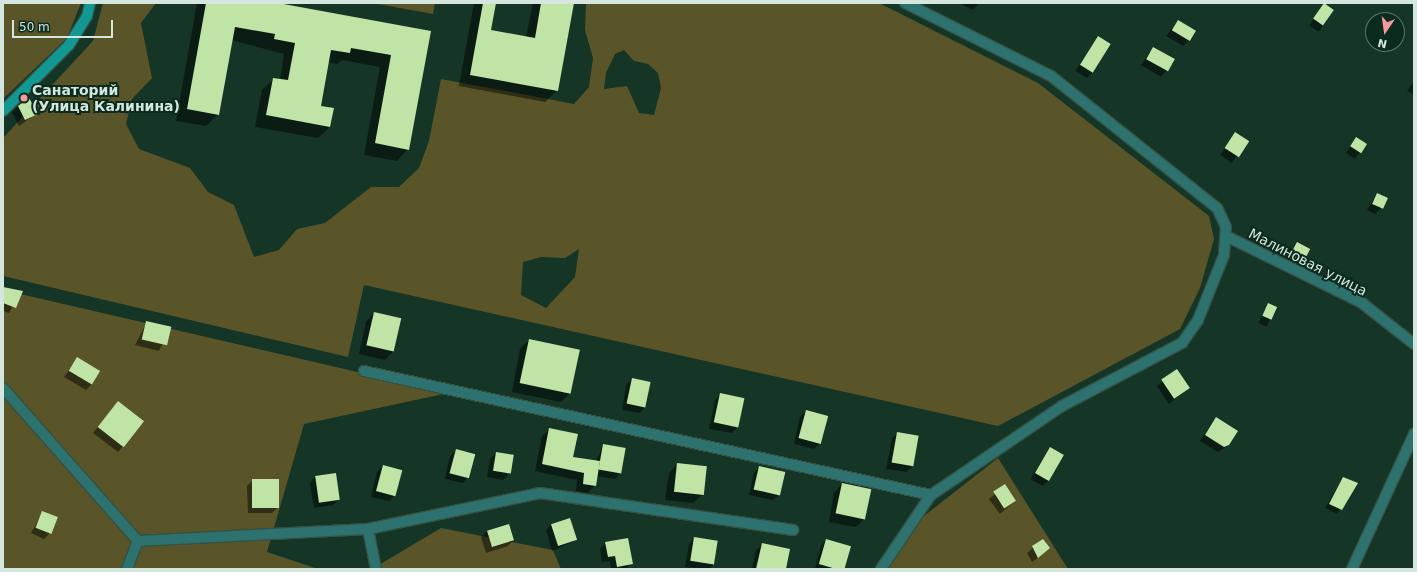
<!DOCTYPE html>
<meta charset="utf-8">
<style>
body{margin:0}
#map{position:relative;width:1417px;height:572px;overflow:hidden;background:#153526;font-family:"DejaVu Sans",sans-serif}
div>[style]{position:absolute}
.green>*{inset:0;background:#595528}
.shadow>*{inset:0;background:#0007;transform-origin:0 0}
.building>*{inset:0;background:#bfe4a6;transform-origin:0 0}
.roads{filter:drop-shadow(1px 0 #345143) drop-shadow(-1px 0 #345143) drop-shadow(0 1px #345143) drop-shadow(0 -1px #345143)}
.street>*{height:10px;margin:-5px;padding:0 5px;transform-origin:5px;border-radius:5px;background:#2e726f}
.secondary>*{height:10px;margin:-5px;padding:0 5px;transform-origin:5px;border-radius:5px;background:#119893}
.dots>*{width:11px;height:11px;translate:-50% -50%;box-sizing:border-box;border:2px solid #0a2b1d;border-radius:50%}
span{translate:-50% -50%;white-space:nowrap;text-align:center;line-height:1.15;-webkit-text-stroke:4px #0a2b1d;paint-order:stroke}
.poi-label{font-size:14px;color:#d4e6dd;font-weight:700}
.left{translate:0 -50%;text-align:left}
.street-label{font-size:14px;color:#d4e6dd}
.frame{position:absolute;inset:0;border:4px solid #d4e6dd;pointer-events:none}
.north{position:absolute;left:1365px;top:12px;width:40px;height:40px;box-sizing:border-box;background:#0a2b1d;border:1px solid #5b766a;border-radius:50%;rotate:193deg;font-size:11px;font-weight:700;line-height:16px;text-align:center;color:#d4e6dd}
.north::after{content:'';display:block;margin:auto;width:14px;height:18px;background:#f59b9e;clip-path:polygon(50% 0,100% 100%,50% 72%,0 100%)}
.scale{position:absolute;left:12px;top:20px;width:101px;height:18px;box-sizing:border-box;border:2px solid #d4e6dd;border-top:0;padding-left:5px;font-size:12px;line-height:14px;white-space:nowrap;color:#d4e6dd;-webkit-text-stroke:3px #0a2b1d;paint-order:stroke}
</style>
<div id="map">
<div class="green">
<div style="clip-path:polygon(3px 3px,81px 3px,67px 38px,3px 99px)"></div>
<div style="clip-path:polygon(evenodd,103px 3px,156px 3px,141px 23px,152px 78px,132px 99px,126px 124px,139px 149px,190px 168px,208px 192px,234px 205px,254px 257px,279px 250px,297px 229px,325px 223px,371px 187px,399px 187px,419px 168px,429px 141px,441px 79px,574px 104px,589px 87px,593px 58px,585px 30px,586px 3px,879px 3px,1038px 83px,1209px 216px,1214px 239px,1200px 288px,1180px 329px,998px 426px,364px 285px,348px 357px,3px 276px,3px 138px,93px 41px,103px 3px,624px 50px,634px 61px,648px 64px,658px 73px,661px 88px,654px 115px,639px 113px,627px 86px,604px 89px,606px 73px,615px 54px,624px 50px,103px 3px,579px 249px,575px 277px,546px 308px,521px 295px,523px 262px,541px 257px,565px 258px,579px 249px)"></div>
<div style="clip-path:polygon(372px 3px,435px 3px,433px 14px)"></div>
<div style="clip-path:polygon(3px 290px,448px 393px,304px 424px,267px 552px,318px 569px,3px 569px)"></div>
<div style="clip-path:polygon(998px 458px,1068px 569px,882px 569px,910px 527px)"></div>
<div style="clip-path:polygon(441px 528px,553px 550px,561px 569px,372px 569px)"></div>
</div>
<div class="shadow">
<div style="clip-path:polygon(197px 3px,273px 3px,430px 31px,408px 149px,397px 161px,364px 155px,380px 67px,342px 60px,337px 64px,328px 62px,320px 107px,330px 127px,318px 138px,255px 127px,262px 90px,274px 79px,280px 80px,284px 54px,231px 40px,218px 114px,206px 126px,176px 121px)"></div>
<div style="clip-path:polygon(474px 3px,495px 3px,490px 31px,526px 37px,533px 3px,573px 3px,557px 90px,545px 102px,459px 86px)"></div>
<div style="clip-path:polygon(959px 3px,979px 3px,973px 10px)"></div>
<div style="left:1324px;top:4px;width:11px;height:26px;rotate:34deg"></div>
<div style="clip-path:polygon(1178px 21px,1189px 40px,1183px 46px,1166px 36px)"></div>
<div style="clip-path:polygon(1098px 37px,1093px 72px,1087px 78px,1075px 71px)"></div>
<div style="clip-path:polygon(1153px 48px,1166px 71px,1161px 77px,1141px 65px)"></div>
<div style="clip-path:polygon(1414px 81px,1414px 95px,1407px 91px)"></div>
<div style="clip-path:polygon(18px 106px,36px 114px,19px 126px,12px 112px)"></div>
<div style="left:1236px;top:133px;width:14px;height:27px;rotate:36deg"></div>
<div style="left:1356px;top:138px;width:11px;height:18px;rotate:34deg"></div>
<div style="clip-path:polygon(1377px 194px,1381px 208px,1375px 214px,1367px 210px)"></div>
<div style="left:1297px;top:243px;width:13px;height:25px;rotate:29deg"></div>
<div style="clip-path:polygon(3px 288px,21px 291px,9px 313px,3px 311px)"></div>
<div style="left:1268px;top:304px;width:9px;height:21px;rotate:27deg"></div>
<div style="clip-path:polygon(374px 313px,394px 351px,385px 360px,359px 354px,366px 322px)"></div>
<div style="clip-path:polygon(147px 322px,170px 328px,159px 351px,135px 345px)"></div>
<div style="clip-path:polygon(529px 340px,570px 393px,561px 402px,512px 392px,520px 349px)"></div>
<div style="clip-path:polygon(77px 359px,92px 384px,86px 390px,64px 377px)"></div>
<div style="clip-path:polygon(632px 379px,645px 408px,639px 413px,622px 410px,626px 385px)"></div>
<div style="clip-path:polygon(1163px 381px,1189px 388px,1169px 404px,1157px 386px)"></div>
<div style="clip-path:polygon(720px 395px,743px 399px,738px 427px,732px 433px,709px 429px,715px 400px)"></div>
<div style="clip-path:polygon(118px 402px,123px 446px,118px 452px,93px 433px)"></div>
<div style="clip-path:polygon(806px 411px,820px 443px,814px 449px,794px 444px,800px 417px)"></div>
<div style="clip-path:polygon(1216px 418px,1229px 445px,1218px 452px,1200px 441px)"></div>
<div style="clip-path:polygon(550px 429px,572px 458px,596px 461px,603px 445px,620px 473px,615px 479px,596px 476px,595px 485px,588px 493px,576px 491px,577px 480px,535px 471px,542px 436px)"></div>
<div style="clip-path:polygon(898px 433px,912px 467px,906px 472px,886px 469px,892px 438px)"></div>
<div style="clip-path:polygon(1050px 448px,1049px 480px,1043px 486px,1030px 479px)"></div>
<div style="clip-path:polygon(456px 450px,468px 477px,463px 483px,445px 479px,450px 456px)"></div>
<div style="clip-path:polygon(496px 453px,508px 475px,503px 480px,487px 477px,490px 459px)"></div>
<div style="clip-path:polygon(678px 464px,702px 495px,693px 503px,665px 500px,669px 473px)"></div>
<div style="clip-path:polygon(383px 466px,395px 495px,389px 501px,371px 497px,377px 472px)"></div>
<div style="clip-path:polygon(760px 467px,779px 495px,773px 500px,749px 495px,754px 473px)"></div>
<div style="clip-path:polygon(315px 477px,339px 499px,333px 505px,314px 508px,310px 483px)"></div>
<div style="clip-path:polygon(1343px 478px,1357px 483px,1337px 514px,1325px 508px)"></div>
<div style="clip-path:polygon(253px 480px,278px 507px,272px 513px,248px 513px,247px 486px)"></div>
<div style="clip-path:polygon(842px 484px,865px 518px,856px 527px,829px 522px,834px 493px)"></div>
<div style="clip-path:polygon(1005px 486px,1015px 501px,1000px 514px,989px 499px)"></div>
<div style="clip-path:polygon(43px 512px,50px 533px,44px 539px,31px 533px)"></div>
<div style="clip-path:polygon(552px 524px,576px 540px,552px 551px,546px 530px)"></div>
<div style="clip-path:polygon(509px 525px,513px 540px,508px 546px,486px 553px,481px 537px,487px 531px)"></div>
<div style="clip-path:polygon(694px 538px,714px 564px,709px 569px,685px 567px,689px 544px)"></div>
<div style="clip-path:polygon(826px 540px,850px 546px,844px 569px,815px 569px,821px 546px)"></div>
<div style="clip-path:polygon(1042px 540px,1043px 554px,1032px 562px,1027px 553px)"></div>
<div style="clip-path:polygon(605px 543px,631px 563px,626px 569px,611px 569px,610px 561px,602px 562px,600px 549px)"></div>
<div style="clip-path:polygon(762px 545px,785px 569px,752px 569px,756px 550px)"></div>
</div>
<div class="building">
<div style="clip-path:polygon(206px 3px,278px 3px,431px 31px,409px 150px,375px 143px,391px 55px,351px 48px,350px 53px,331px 50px,321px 106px,334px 108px,330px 127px,266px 115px,273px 78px,288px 80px,295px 43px,274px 39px,275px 34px,235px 27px,219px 115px,187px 109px)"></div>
<div style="clip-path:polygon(483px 3px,496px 3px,491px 30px,535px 38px,541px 3px,574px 3px,558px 91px,470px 75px)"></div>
<div style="left:1324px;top:3px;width:12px;height:19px;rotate:35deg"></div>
<div style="left:1178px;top:20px;width:21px;height:12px;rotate:31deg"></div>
<div style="left:1098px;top:36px;width:15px;height:34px;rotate:32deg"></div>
<div style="left:1153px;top:47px;width:25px;height:14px;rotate:29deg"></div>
<div style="clip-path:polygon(29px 98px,38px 114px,25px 120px,18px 106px)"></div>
<div style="left:1235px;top:132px;width:17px;height:19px;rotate:33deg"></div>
<div style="left:1356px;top:137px;width:13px;height:11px;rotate:32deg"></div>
<div style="left:1377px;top:193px;width:12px;height:12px;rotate:24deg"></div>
<div style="left:1297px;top:242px;width:15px;height:18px;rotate:28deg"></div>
<div style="clip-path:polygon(3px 287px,23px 291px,16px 308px,3px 303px)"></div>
<div style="left:1268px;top:303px;width:10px;height:14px;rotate:24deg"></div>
<div style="left:374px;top:312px;width:28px;height:34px;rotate:13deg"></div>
<div style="left:146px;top:321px;width:26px;height:19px;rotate:13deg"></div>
<div style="left:529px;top:339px;width:52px;height:45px;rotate:12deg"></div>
<div style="left:77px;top:357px;width:27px;height:16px;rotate:31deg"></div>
<div style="left:1177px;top:369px;width:23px;height:19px;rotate:56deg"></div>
<div style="left:632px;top:378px;width:19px;height:26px;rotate:12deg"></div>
<div style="left:720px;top:393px;width:25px;height:30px;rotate:12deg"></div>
<div style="left:118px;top:401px;width:33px;height:33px;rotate:38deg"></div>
<div style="left:806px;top:410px;width:23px;height:29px;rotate:15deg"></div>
<div style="clip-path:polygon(1216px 417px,1238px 431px,1229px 445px,1224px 447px,1205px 435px)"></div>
<div style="clip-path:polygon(549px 428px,578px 434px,573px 457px,600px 461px,596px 486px,583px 484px,584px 473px,542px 464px)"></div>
<div style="left:897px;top:432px;width:22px;height:31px;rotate:10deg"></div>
<div style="left:603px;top:444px;width:23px;height:26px;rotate:10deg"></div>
<div style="left:1050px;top:447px;width:16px;height:30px;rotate:30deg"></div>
<div style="left:456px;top:449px;width:20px;height:25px;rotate:15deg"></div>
<div style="left:496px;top:452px;width:18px;height:19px;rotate:9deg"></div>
<div style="left:677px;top:463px;width:30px;height:29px;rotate:6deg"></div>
<div style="left:383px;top:465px;width:20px;height:27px;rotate:15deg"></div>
<div style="left:759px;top:466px;width:27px;height:24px;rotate:13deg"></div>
<div style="left:336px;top:473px;width:27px;height:21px;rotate:82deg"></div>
<div style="clip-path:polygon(1343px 477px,1358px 483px,1342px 510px,1329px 504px)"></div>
<div style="left:252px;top:479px;width:27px;height:29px"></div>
<div style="left:842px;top:483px;width:30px;height:31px;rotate:12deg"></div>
<div style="left:1005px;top:484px;width:20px;height:14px;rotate:57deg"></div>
<div style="left:42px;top:511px;width:17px;height:18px;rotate:21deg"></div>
<div style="left:570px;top:518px;width:23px;height:20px;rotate:72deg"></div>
<div style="left:509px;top:524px;width:17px;height:23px;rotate:73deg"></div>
<div style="left:694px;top:537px;width:24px;height:24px;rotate:9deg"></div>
<div style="clip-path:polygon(628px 538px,633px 564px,617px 567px,615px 556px,608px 557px,605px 542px)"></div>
<div style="left:826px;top:539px;width:26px;height:26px;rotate:16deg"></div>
<div style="clip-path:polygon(1043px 539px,1050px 548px,1038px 558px,1032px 546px)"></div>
<div style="clip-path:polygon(762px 543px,790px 549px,786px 569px,756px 569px)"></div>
</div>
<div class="roads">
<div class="street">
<div style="left:1226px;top:236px;width:152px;rotate:26.2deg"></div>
<div style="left:1362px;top:303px;width:66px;rotate:38.3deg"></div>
<div style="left:364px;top:371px;width:580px;rotate:12.34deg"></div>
<div style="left:3px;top:388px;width:204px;rotate:48.6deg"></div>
<div style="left:368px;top:529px;width:41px;rotate:78.7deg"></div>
<div style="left:138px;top:541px;width:230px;rotate:-3deg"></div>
<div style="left:368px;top:529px;width:176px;rotate:-11.8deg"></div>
<div style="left:540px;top:493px;width:256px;rotate:8.3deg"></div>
<div style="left:127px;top:569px;width:30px;rotate:-69deg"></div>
<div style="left:881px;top:569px;width:89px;rotate:-56deg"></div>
<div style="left:931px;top:495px;width:158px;rotate:-34.2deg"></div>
<div style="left:1062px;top:406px;width:136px;rotate:-27.7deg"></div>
<div style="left:1182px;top:343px;width:28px;rotate:-55deg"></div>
<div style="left:1198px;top:320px;width:70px;rotate:-68.2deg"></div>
<div style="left:1224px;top:255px;width:28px;rotate:-86deg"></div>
<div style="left:1226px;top:227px;width:21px;rotate:-115deg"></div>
<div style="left:1217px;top:208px;width:212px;rotate:-141.5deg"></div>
<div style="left:1051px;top:76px;width:163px;rotate:-153.4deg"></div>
<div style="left:1352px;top:569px;width:149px;rotate:-65.3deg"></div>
</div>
<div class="secondary">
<div style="left:3px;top:111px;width:93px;rotate:-45deg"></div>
<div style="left:69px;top:45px;width:34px;rotate:-58deg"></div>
<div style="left:87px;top:16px;width:13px;rotate:-77deg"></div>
</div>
</div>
<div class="dots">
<div style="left:24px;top:98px;background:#f59b9e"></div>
</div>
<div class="poi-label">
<span class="left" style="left:32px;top:98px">Санаторий<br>(Улица Калинина)</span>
</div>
<div class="street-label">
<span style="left:1308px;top:262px;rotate:27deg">Малиновая улица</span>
</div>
<div class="frame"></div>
<div class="north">N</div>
<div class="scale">50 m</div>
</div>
